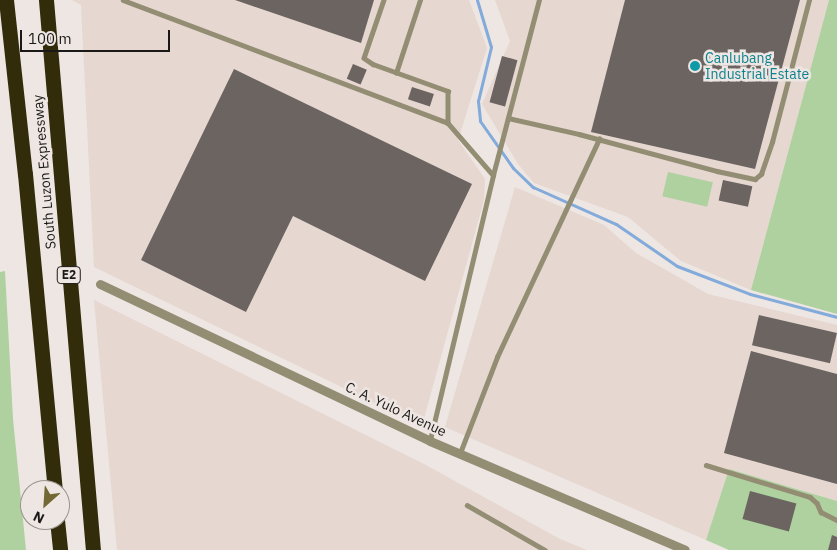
<!DOCTYPE html>
<style>
body{margin:0}
#map{position:relative;width:837px;height:550px;overflow:hidden;background:#ede6e2;font-family:"IBM Plex Sans",sans-serif}
div>[style]{position:absolute}
.built>*{inset:0;background:#e6d7d0}
.green>*{inset:0;background:#aed19f;transform-origin:0 0}
.stream>*{height:3px;margin:-1.5px;padding:0 1.5px;transform-origin:1.5px;border-radius:1.5px;background:#82aadb}
.building>*{inset:0;background:#6b6461;transform-origin:0 0}
.service>*{height:4.5px;margin:-2.25px;padding:0 2.25px;transform-origin:2.25px;border-radius:2.25px;background:#938d73}
.minor>*{height:9px;margin:-4.5px;padding:0 4.5px;transform-origin:4.5px;border-radius:4.5px;background:#938d73}
.motorway>*{height:15px;margin:-7.5px;padding:0 7.5px;transform-origin:7.5px;border-radius:7.5px;background:#332c0a}
.dots>*{width:14px;height:14px;translate:-50% -50%;box-sizing:border-box;border:2px solid #ede6e2;border-radius:50%}
span{translate:-50% -50%;white-space:nowrap;text-align:center;line-height:1.15;-webkit-text-stroke:5px #ede6e2;paint-order:stroke}
.shield-label span{padding:1px 4px;background:#ede6e2;border:1px solid;border-radius:4px;-webkit-text-stroke-width:0}
.shield-label{font-size:12px;color:#1b1917;font-weight:700}
.culture-label{font-size:14px;color:#0d838f}
.left{translate:0 -50%;text-align:left}
.street-label{font-size:14px;color:#1b1917}
.north{position:absolute;left:20px;top:480px;width:50px;height:50px;box-sizing:border-box;background:#ede6e2;border:1px solid #999491;border-radius:50%;rotate:206deg;font-size:14px;font-weight:700;line-height:20px;text-align:center;color:#1b1917}
.north::after{content:'';display:block;margin:auto;width:18px;height:22px;background:#726834;clip-path:polygon(50% 0,100% 100%,50% 72%,0 100%)}
.scale{position:absolute;left:20px;top:30px;width:150px;height:22px;box-sizing:border-box;border:2px solid #1b1917;border-top:0;padding-left:6px;font-size:15px;line-height:18px;white-space:nowrap;color:#1b1917;-webkit-text-stroke:4px #ede6e2;paint-order:stroke}
</style>
<div id="map">
<div class="built">
<div style="clip-path:polygon(72px 0,469px 0,487px 48px,458px 140px,485px 179px,484px 200px,422px 426px,94px 267px,81px 5px)"></div>
<div style="clip-path:polygon(495px 0,829px 0,751px 290px,681px 261px,628px 217px,534px 183px,518px 164px,482px 104px,510px 41px)"></div>
<div style="clip-path:polygon(515px 187px,604px 225px,636px 253px,708px 294px,837px 325px,837px 501px,729px 469px,706px 540px,445px 427px)"></div>
<div style="clip-path:polygon(94px 300px,424px 464px,560px 539px,587px 550px,117px 550px)"></div>
</div>
<div class="green">
<div style="clip-path:polygon(829px 0,837px 0,837px 314px,751px 290px)"></div>
<div style="left:668px;top:172px;width:46px;height:25px;rotate:13deg"></div>
<div style="clip-path:polygon(5px 271px,13px 419px,26px 550px,0 550px,0 272px)"></div>
<div style="clip-path:polygon(729px 469px,837px 501px,837px 550px,729px 550px,706px 540px)"></div>
</div>
<div class="stream">
<div style="left:477px;top:0;width:49px;rotate:73.4deg"></div>
<div style="left:491px;top:47px;width:56px;rotate:103.5deg"></div>
<div style="left:478px;top:101px;width:20px;rotate:84deg"></div>
<div style="left:480px;top:121px;width:57px;rotate:54.9deg"></div>
<div style="left:513px;top:168px;width:28px;rotate:44deg"></div>
<div style="left:533px;top:187px;width:91px;rotate:24deg"></div>
<div style="left:616px;top:224px;width:74px;rotate:34.5deg"></div>
<div style="left:677px;top:266px;width:78px;rotate:21deg"></div>
<div style="left:750px;top:294px;width:90px;rotate:14.8deg"></div>
</div>
<div class="building">
<div style="clip-path:polygon(235px 0,374px 0,361px 43px)"></div>
<div style="clip-path:polygon(625px 0,800px 0,755px 169px,591px 132px)"></div>
<div style="left:502px;top:56px;width:16px;height:48px;rotate:15deg"></div>
<div style="left:353px;top:64px;width:15px;height:16px;rotate:23deg"></div>
<div style="clip-path:polygon(234px 69px,472px 184px,425px 281px,293px 216px,246px 312px,141px 260px)"></div>
<div style="left:412px;top:87px;width:23px;height:13px;rotate:18deg"></div>
<div style="left:723px;top:180px;width:30px;height:21px;rotate:12deg"></div>
<div style="left:759px;top:315px;width:80px;height:31px;rotate:13deg"></div>
<div style="clip-path:polygon(751px 351px,837px 374px,837px 484px,724px 453px)"></div>
<div style="left:750px;top:491px;width:48px;height:29px;rotate:15deg"></div>
<div style="clip-path:polygon(832px 535px,837px 537px,837px 550px,828px 550px)"></div>
</div>
<div class="service">
<div style="left:123px;top:0;width:347px;rotate:20.7deg"></div>
<div style="left:384px;top:0;width:61px;rotate:109deg"></div>
<div style="left:364px;top:58px;width:11px;rotate:34deg"></div>
<div style="left:373px;top:64px;width:80px;rotate:19.8deg"></div>
<div style="left:448px;top:91px;width:32px;rotate:90deg"></div>
<div style="left:448px;top:123px;width:69px;rotate:49.1deg"></div>
<div style="left:396px;top:73px;width:77px;rotate:-71.8deg"></div>
<div style="left:508px;top:118px;width:73px;rotate:12.7deg"></div>
<div style="left:579px;top:134px;width:143px;rotate:15deg"></div>
<div style="left:717px;top:171px;width:39px;rotate:12deg"></div>
<div style="left:755px;top:179px;width:8px;rotate:-40deg"></div>
<div style="left:761px;top:174px;width:34px;rotate:-71deg"></div>
<div style="left:772px;top:142px;width:147px;rotate:-75.4deg"></div>
<div style="left:430px;top:440px;width:272px;rotate:-76.6deg"></div>
<div style="left:493px;top:175px;width:181px;rotate:-75.3deg"></div>
<div style="left:460px;top:453px;width:103px;rotate:-68.9deg"></div>
<div style="left:497px;top:357px;width:241px;rotate:-64.9deg"></div>
<div style="left:706px;top:465px;width:109px;rotate:17.1deg"></div>
<div style="left:810px;top:497px;width:9px;rotate:41deg"></div>
<div style="left:817px;top:503px;width:10px;rotate:66deg"></div>
<div style="left:821px;top:512px;width:18px;rotate:27deg"></div>
<div style="left:467px;top:505px;width:90px;rotate:30deg"></div>
</div>
<div class="minor">
<div style="left:100px;top:284px;width:365px;rotate:25.4deg"></div>
<div style="left:430px;top:441px;width:277px;rotate:23.1deg"></div>
</div>
<div class="motorway">
<div style="left:6px;top:0;width:175px;rotate:83.8deg"></div>
<div style="left:25px;top:174px;width:317px;rotate:84.6deg"></div>
<div style="left:46px;top:0;width:552px;rotate:85.12deg"></div>
<div style="left:57px;top:520px;width:30px;rotate:84deg"></div>
</div>
<div class="dots">
<div style="left:695px;top:66px;background:#0f9aa8"></div>
</div>
<div class="shield-label">
<span style="left:69px;top:275px">E2</span>
</div>
<div class="culture-label">
<span class="left" style="left:705px;top:66px">Canlubang<br>Industrial Estate</span>
</div>
<div class="street-label">
<span style="left:44px;top:172px;rotate:-95deg">South Luzon Expressway</span>
<span style="left:396px;top:409px;rotate:25deg">C. A. Yulo Avenue</span>
</div>
<div class="north">N</div>
<div class="scale">100 m</div>
</div>
